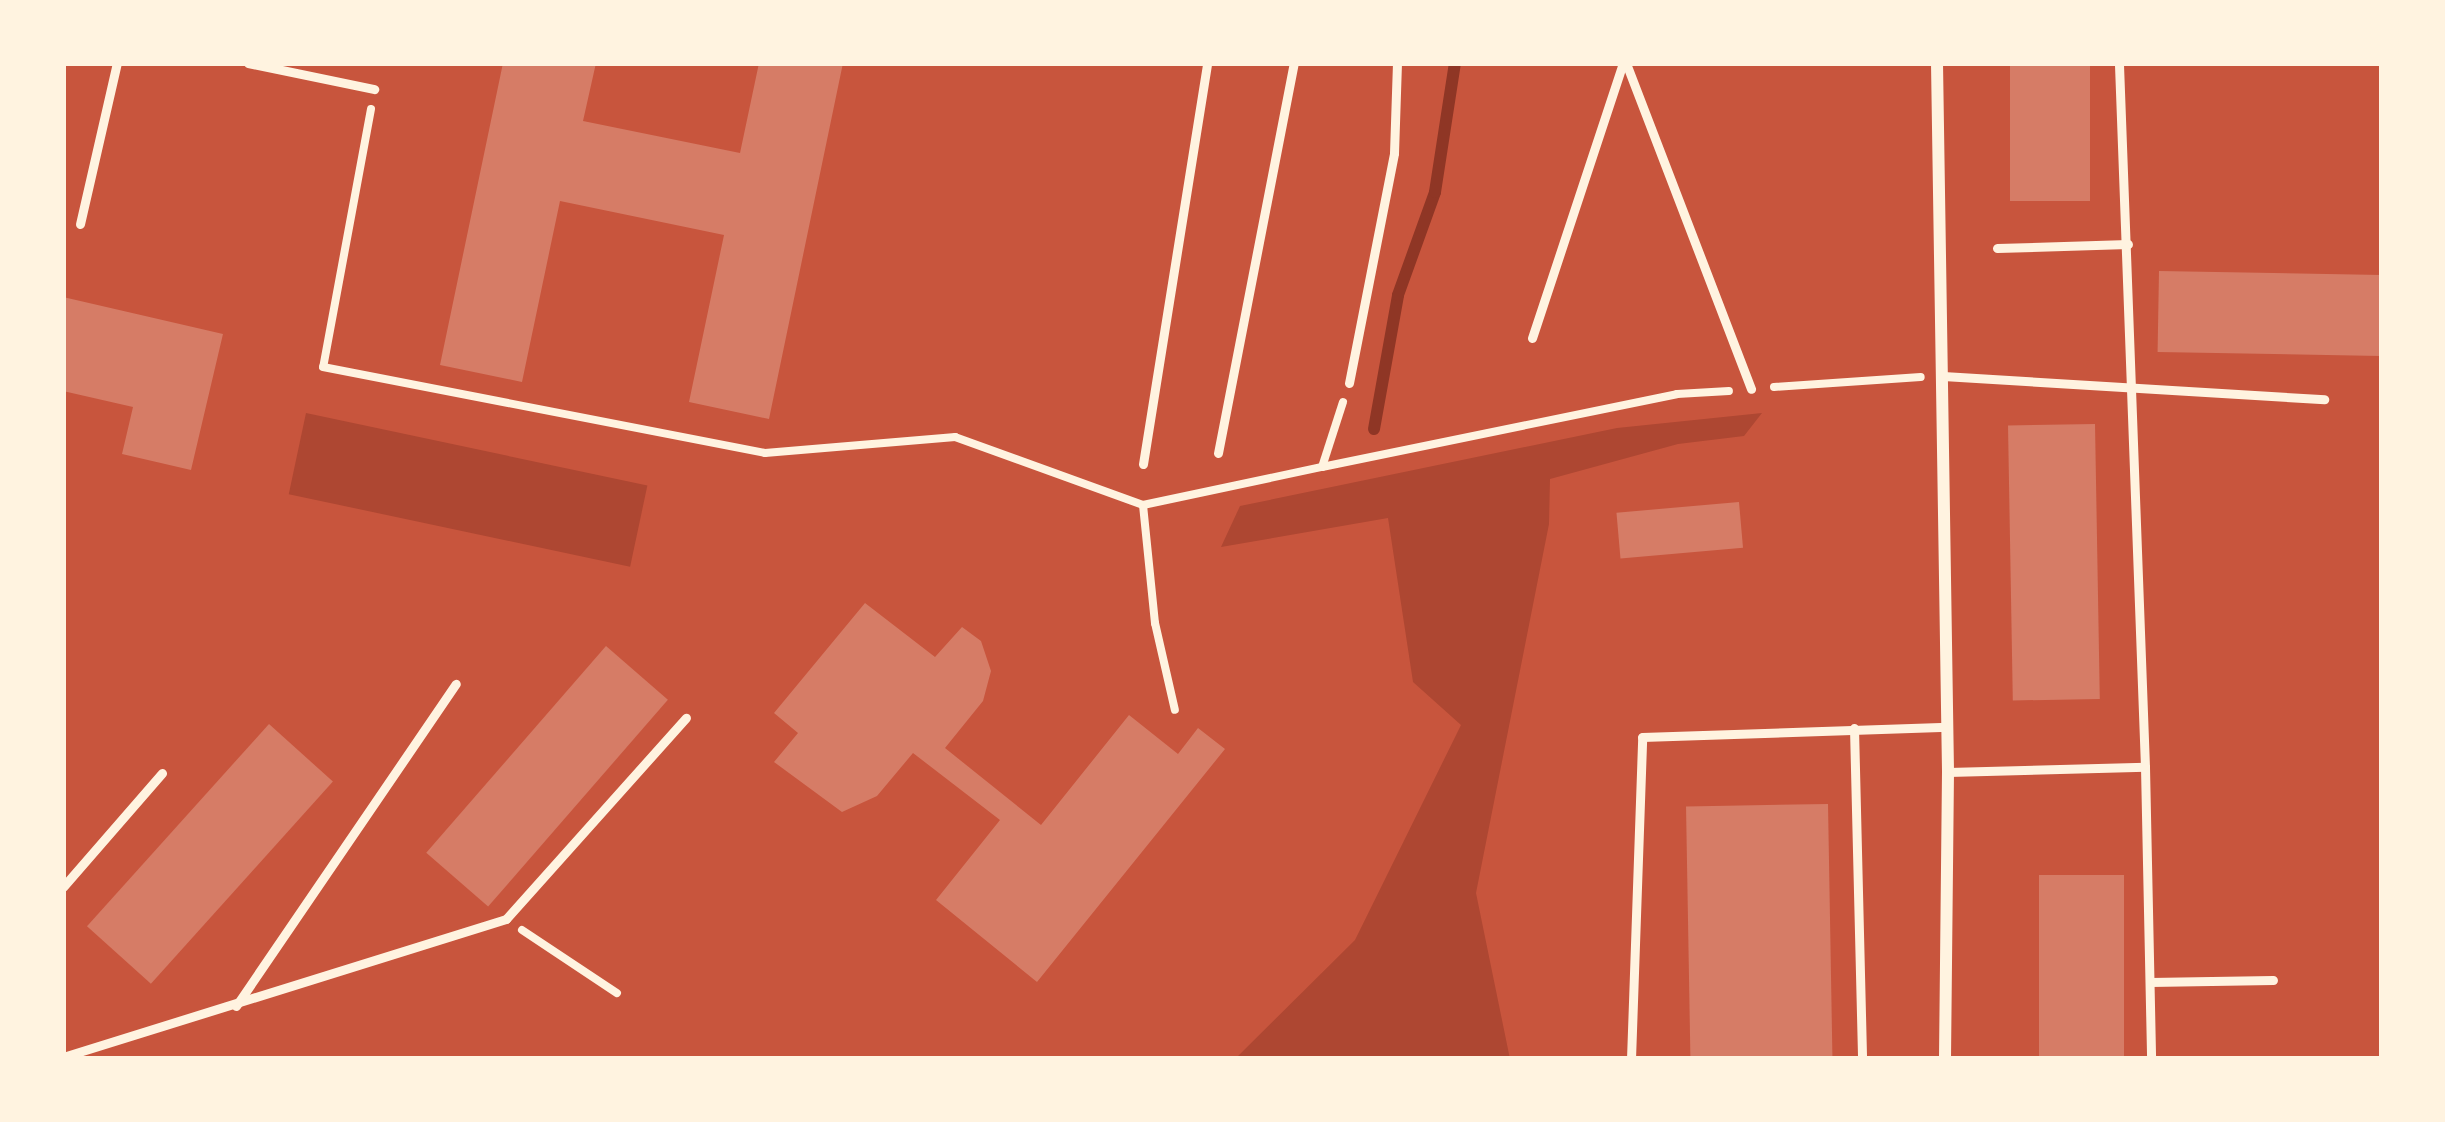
<!DOCTYPE html>
<style>
body{margin:0}
#map{position:relative;width:2445px;height:1122px;overflow:hidden;background:#c8553d;font-family:Montserrat,sans-serif}
div>[style]{position:absolute}
.green>*{inset:0;background:#ae4732;transform-origin:0 0}
.stream>*{height:12px;margin:-6px;padding:0 6px;transform-origin:6px;border-radius:6px;background:#8f3625}
.building>*{inset:0;background:#d67c66;transform-origin:0 0}
.path>*{height:8px;margin:-4px;padding:0 4px;transform-origin:4px;border-radius:4px;background:#fff3e0}
.service>*{height:9px;margin:-4.5px;padding:0 4.5px;transform-origin:4.5px;border-radius:4.5px;background:#fff3e0}
.minor>*{height:12px;margin:-6px;padding:0 6px;transform-origin:6px;border-radius:6px;background:#fff3e0}
span{translate:-50% -50%;white-space:nowrap;text-align:center;line-height:1.15;-webkit-text-stroke:10px #fff3e0;paint-order:stroke}
.frame{position:absolute;inset:0;border:66px solid #fff3e0;pointer-events:none}
</style>
<div id="map">
<div class="green">
<div style="left:306px;top:413px;width:349px;height:83px;rotate:12deg"></div>
<div style="clip-path:polygon(1762px 413px,1744px 436px,1678px 444px,1550px 479px,1549px 524px,1476px 893px,1510px 1059px,1235px 1059px,1355px 940px,1461px 725px,1413px 682px,1388px 518px,1221px 547px,1240px 506px,1617px 428px)"></div>
</div>
<div class="stream">
<div style="left:1374px;top:429px;width:136px;rotate:-79.8deg"></div>
<div style="left:1398px;top:295px;width:109px;rotate:-70.2deg"></div>
<div style="left:1435px;top:192px;width:131px;rotate:-81.2deg"></div>
</div>
<div class="building">
<div style="clip-path:polygon(503px 63px,596px 63px,583px 121px,740px 153px,759px 63px,843px 63px,769px 419px,689px 402px,724px 235px,560px 201px,522px 382px,440px 365px)"></div>
<div style="left:2010px;top:63px;width:80px;height:138px"></div>
<div style="left:2159px;top:271px;width:223px;height:81px;rotate:1deg"></div>
<div style="clip-path:polygon(63px 297px,223px 334px,191px 470px,122px 454px,133px 407px,63px 391px)"></div>
<div style="left:2095px;top:424px;width:275px;height:87px;rotate:89deg"></div>
<div style="left:1739px;top:502px;width:46px;height:123px;rotate:85deg"></div>
<div style="clip-path:polygon(865px 603px,935px 657px,962px 627px,981px 641px,991px 671px,983px 701px,945px 748px,1041px 825px,1129px 715px,1178px 754px,1198px 728px,1225px 749px,1037px 982px,936px 900px,1000px 820px,913px 753px,877px 796px,842px 812px,774px 762px,798px 733px,774px 713px)"></div>
<div style="left:606px;top:646px;width:82px;height:274px;rotate:41deg"></div>
<div style="left:269px;top:724px;width:86px;height:272px;rotate:42deg"></div>
<div style="left:1828px;top:804px;width:255px;height:142px;rotate:89deg"></div>
<div style="left:2039px;top:875px;width:85px;height:184px"></div>
</div>
<div class="path">
<div style="left:371px;top:109px;width:262px;rotate:100.5deg"></div>
<div style="left:323px;top:367px;width:450px;rotate:11deg"></div>
<div style="left:765px;top:453px;width:191px;rotate:-4.8deg"></div>
<div style="left:955px;top:437px;width:200px;rotate:19.9deg"></div>
<div style="left:1143px;top:505px;width:183px;rotate:-12deg"></div>
<div style="left:1774px;top:387px;width:147px;rotate:-3.9deg"></div>
<div style="left:1343px;top:402px;width:68px;rotate:107.9deg"></div>
<div style="left:1322px;top:467px;width:362px;rotate:-11.6deg"></div>
<div style="left:1677px;top:394px;width:52px;rotate:-3.3deg"></div>
<div style="left:1143px;top:505px;width:119px;rotate:84.2deg"></div>
<div style="left:1155px;top:623px;width:89px;rotate:77.1deg"></div>
<div style="left:522px;top:930px;width:114px;rotate:33.6deg"></div>
</div>
<div class="service">
<div style="left:248px;top:63px;width:129px;rotate:11.7deg"></div>
<div style="left:1626px;top:63px;width:349px;rotate:69deg"></div>
<div style="left:80px;top:224px;width:165px;rotate:-77.1deg"></div>
<div style="left:1997px;top:248px;width:131px;rotate:-1.7deg"></div>
<div style="left:1532px;top:338px;width:290px;rotate:-71.7deg"></div>
<div style="left:1943px;top:376px;width:382px;rotate:3.5deg"></div>
<div style="left:1349px;top:383px;width:234px;rotate:-78.9deg"></div>
<div style="left:1394px;top:153px;width:90px;rotate:-88.1deg"></div>
<div style="left:1218px;top:453px;width:397px;rotate:-79deg"></div>
<div style="left:1143px;top:464px;width:406px;rotate:-80.9deg"></div>
<div style="left:1854px;top:728px;width:331px;rotate:88.6deg"></div>
<div style="left:2145px;top:767px;width:292px;rotate:88.8deg"></div>
<div style="left:1948px;top:772px;width:197px;rotate:-1.5deg"></div>
<div style="left:2145px;top:767px;width:704px;rotate:-92.12deg"></div>
<div style="left:63px;top:887px;width:151px;rotate:-49deg"></div>
<div style="left:2150px;top:982px;width:123px;rotate:-0.9deg"></div>
<div style="left:236px;top:1006px;width:390px;rotate:-55.7deg"></div>
<div style="left:63px;top:1057px;width:464px;rotate:-17.3deg"></div>
<div style="left:506px;top:919px;width:270px;rotate:-48.2deg"></div>
<div style="left:1631px;top:1059px;width:322px;rotate:-88deg"></div>
<div style="left:1642px;top:737px;width:306px;rotate:-1.9deg"></div>
</div>
<div class="minor">
<div style="left:1937px;top:63px;width:709px;rotate:89.11deg"></div>
<div style="left:1948px;top:772px;width:287px;rotate:90.6deg"></div>
</div>
<div class="frame"></div>
</div>
